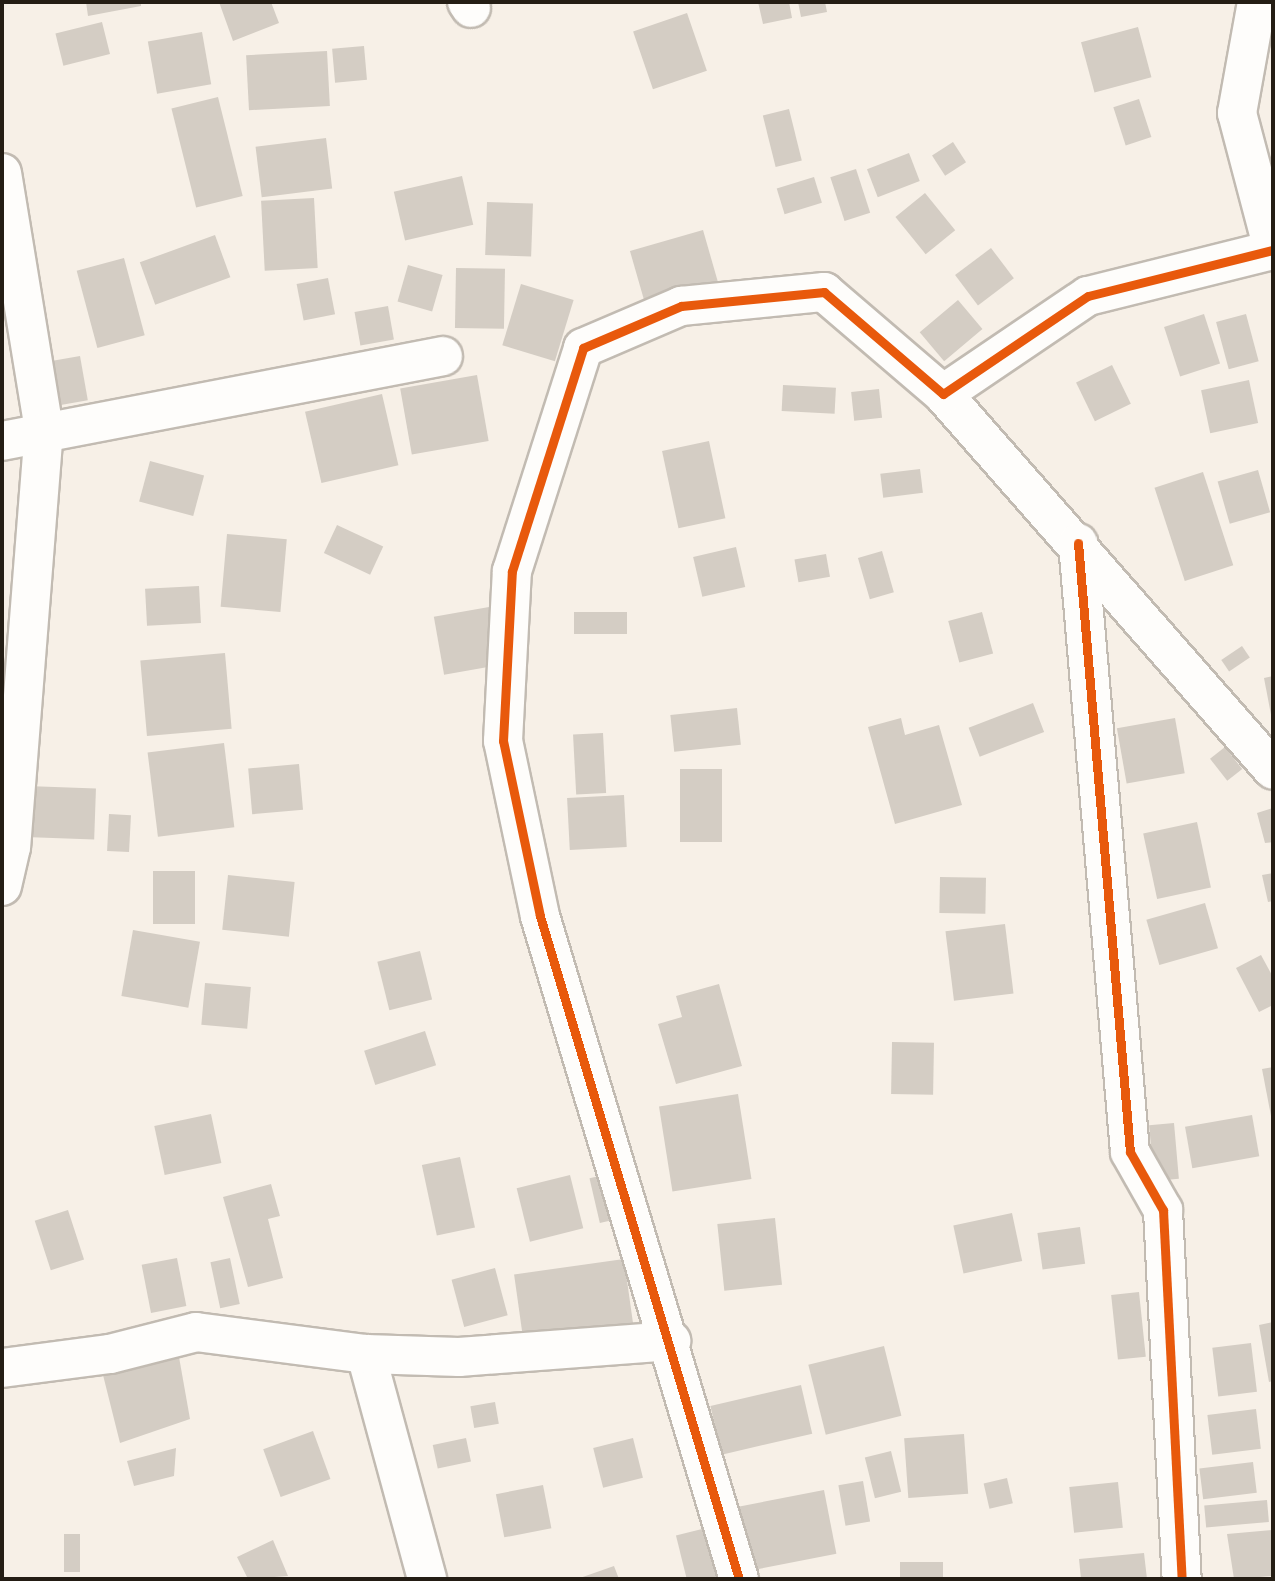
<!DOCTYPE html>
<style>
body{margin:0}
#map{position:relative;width:1275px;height:1581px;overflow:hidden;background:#f7f0e7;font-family:"Noto Sans",sans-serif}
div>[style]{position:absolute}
.building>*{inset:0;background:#d4cdc4;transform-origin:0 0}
.roads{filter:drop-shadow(2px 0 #c2bbb2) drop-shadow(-2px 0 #c2bbb2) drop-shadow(0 2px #c2bbb2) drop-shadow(0 -2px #c2bbb2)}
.minor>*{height:38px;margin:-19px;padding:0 19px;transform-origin:19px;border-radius:19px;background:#fefdfb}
.cycleway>*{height:9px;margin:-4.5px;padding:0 4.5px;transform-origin:4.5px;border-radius:4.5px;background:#e8590c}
span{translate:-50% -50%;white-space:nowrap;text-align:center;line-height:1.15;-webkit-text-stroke:7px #fff;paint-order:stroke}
.frame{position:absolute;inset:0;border:4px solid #241d14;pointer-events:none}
</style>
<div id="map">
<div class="building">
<div style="clip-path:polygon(86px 2px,141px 2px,141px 6px,88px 16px)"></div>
<div style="clip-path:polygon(219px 2px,271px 2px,279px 23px,233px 41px)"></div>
<div style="clip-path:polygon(758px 2px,789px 2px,792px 18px,763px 24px)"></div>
<div style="clip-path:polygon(798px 2px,825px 2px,827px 12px,801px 17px)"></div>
<div style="left:687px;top:13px;width:61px;height:57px;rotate:71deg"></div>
<div style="left:102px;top:22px;width:33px;height:48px;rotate:76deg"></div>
<div style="left:1138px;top:27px;width:52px;height:59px;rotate:75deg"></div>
<div style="left:202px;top:32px;width:53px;height:55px;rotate:80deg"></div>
<div style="left:364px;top:46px;width:34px;height:32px;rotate:85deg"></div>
<div style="left:327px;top:51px;width:55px;height:81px;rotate:87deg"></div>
<div style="left:218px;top:97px;width:102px;height:48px;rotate:76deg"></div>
<div style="left:1139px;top:99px;width:40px;height:27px;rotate:72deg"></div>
<div style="left:789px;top:109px;width:53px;height:27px;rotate:76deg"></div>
<div style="left:326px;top:138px;width:51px;height:71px;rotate:83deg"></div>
<div style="left:953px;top:142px;width:24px;height:25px;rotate:57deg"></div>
<div style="left:909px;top:153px;width:30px;height:45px;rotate:69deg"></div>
<div style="left:856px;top:169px;width:46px;height:27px;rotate:72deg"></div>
<div style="left:462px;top:176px;width:50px;height:70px;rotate:77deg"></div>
<div style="left:814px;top:177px;width:27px;height:39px;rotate:73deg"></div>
<div style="left:925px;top:193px;width:48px;height:38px;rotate:51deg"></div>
<div style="left:314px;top:198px;width:70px;height:53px;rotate:87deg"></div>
<div style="left:487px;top:202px;width:46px;height:53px;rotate:2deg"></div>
<div style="left:703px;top:230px;width:55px;height:76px;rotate:74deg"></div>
<div style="left:215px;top:235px;width:45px;height:80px;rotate:70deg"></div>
<div style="left:991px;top:248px;width:38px;height:45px;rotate:53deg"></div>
<div style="left:124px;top:258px;width:80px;height:49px;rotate:75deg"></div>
<div style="left:408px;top:265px;width:36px;height:38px;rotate:16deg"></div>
<div style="left:456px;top:268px;width:49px;height:60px;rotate:1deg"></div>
<div style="left:328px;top:278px;width:37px;height:32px;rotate:79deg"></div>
<div style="left:521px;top:284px;width:55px;height:64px;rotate:17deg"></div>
<div style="left:958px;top:300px;width:38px;height:50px;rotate:50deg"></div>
<div style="left:388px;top:306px;width:34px;height:34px;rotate:80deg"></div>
<div style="left:1204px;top:314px;width:52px;height:42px;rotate:72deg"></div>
<div style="left:1246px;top:314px;width:49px;height:31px;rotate:75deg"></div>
<div style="left:80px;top:356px;width:45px;height:29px;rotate:80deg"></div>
<div style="left:1112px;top:365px;width:43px;height:40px;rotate:64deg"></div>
<div style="left:477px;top:375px;width:67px;height:78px;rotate:80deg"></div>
<div style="left:1249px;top:380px;width:44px;height:49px;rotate:78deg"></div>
<div style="left:783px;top:385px;width:53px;height:26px;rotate:3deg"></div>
<div style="left:879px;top:389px;width:29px;height:28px;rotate:84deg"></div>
<div style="left:382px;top:394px;width:73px;height:79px;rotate:77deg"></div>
<div style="left:709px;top:441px;width:79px;height:48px;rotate:78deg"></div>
<div style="left:150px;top:461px;width:56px;height:42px;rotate:15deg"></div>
<div style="left:920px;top:469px;width:24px;height:40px;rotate:83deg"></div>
<div style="left:1258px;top:470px;width:44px;height:42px;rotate:74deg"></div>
<div style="left:1203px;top:472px;width:98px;height:51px;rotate:72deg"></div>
<div style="left:337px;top:525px;width:51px;height:31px;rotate:25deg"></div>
<div style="left:227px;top:534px;width:60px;height:73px;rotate:5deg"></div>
<div style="left:736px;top:547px;width:41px;height:44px;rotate:77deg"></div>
<div style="left:882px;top:551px;width:43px;height:25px;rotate:74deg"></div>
<div style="left:826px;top:554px;width:23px;height:32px;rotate:80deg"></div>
<div style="left:199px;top:586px;width:37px;height:54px;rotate:87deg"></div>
<div style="left:489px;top:607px;width:59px;height:56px;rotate:80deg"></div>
<div style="left:627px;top:612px;width:22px;height:53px;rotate:90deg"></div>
<div style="left:982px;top:612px;width:43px;height:35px;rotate:75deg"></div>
<div style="left:1242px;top:646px;width:14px;height:25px;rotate:56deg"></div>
<div style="left:225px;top:653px;width:76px;height:85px;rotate:85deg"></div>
<div style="clip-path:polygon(1273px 676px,1273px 720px,1272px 720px,1264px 678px)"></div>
<div style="left:1033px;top:703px;width:31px;height:69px;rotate:69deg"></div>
<div style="left:737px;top:708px;width:37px;height:67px;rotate:84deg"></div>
<div style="clip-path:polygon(901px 718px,905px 735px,939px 725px,962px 805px,895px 824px,868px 727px)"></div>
<div style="left:1175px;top:718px;width:56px;height:59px;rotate:80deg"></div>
<div style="left:603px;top:733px;width:60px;height:30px;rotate:87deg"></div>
<div style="left:224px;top:743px;width:85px;height:77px;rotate:83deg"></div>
<div style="left:1225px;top:747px;width:28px;height:19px;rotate:52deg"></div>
<div style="left:299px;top:764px;width:46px;height:51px;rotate:85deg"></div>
<div style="left:680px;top:769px;width:42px;height:73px"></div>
<div style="left:27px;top:786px;width:69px;height:51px;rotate:2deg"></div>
<div style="left:624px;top:795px;width:52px;height:57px;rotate:87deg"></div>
<div style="clip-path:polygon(1273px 808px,1273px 842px,1265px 843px,1257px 813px)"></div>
<div style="left:109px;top:814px;width:22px;height:37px;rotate:3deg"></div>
<div style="left:1197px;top:822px;width:67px;height:55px;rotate:78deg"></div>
<div style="left:153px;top:871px;width:42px;height:53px"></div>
<div style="clip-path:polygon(1273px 873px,1273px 901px,1268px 902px,1262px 875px)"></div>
<div style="left:228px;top:875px;width:67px;height:55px;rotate:6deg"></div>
<div style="left:940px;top:877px;width:46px;height:36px;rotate:1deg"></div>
<div style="left:1205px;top:903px;width:47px;height:61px;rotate:74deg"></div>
<div style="left:1005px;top:924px;width:70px;height:60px;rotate:83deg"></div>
<div style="left:133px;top:930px;width:68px;height:67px;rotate:10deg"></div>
<div style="left:420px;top:951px;width:50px;height:44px;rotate:76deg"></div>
<div style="clip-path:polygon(1261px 955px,1273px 977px,1273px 1005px,1259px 1012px,1236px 968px)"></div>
<div style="left:205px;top:983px;width:46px;height:42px;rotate:5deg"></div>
<div style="clip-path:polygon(719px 984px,742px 1066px,676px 1084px,658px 1024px,682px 1017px,676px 996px)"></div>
<div style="left:425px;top:1031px;width:36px;height:64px;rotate:72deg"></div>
<div style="left:892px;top:1042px;width:42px;height:52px;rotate:1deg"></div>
<div style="clip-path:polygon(1273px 1067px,1273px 1116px,1271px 1116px,1262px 1069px)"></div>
<div style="left:738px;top:1094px;width:86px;height:80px;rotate:81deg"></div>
<div style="left:211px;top:1114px;width:50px;height:58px;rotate:78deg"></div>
<div style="left:1252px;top:1115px;width:42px;height:68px;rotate:80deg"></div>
<div style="left:1174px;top:1123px;width:56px;height:25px;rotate:85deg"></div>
<div style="left:460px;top:1157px;width:72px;height:39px;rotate:78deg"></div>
<div style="left:608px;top:1174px;width:46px;height:19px;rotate:77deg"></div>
<div style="left:570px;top:1175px;width:55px;height:55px;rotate:76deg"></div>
<div style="clip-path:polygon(271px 1184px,280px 1216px,268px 1219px,283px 1278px,248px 1287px,223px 1197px)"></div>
<div style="left:68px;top:1210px;width:52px;height:35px;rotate:72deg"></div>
<div style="left:1012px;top:1213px;width:49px;height:60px;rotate:78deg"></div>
<div style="left:775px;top:1218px;width:67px;height:58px;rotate:84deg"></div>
<div style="left:1080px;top:1227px;width:37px;height:43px;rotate:82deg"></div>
<div style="left:177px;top:1258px;width:49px;height:36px;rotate:79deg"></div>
<div style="left:230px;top:1258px;width:47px;height:20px;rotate:78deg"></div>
<div style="left:624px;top:1259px;width:69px;height:111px;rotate:82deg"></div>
<div style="left:495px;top:1268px;width:49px;height:45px;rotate:75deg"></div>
<div style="left:1139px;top:1292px;width:65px;height:28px;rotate:84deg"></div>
<div style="clip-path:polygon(1273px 1322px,1273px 1381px,1269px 1382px,1259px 1325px)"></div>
<div style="left:1251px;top:1343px;width:49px;height:39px;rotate:83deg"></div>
<div style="left:884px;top:1346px;width:72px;height:78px;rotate:76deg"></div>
<div style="clip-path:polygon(179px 1357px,190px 1419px,120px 1443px,103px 1375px)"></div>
<div style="left:801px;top:1385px;width:50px;height:93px;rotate:77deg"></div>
<div style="left:495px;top:1402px;width:22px;height:25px;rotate:80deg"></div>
<div style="left:1256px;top:1409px;width:40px;height:49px;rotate:83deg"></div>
<div style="left:313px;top:1431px;width:51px;height:53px;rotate:70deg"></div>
<div style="left:964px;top:1434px;width:60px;height:60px;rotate:86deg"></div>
<div style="left:466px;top:1438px;width:24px;height:34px;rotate:78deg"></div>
<div style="left:633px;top:1438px;width:41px;height:41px;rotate:76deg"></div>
<div style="clip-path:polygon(176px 1448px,174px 1476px,134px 1486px,127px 1461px)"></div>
<div style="left:891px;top:1451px;width:42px;height:27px;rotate:76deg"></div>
<div style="left:1253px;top:1462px;width:31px;height:54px;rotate:83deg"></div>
<div style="left:1007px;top:1478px;width:26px;height:24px;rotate:77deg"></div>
<div style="left:863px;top:1481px;width:41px;height:25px;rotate:80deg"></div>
<div style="left:1118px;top:1482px;width:46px;height:49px;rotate:84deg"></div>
<div style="left:543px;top:1485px;width:44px;height:48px;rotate:79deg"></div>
<div style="left:824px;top:1490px;width:65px;height:86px;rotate:79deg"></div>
<div style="left:1267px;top:1500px;width:22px;height:63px;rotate:85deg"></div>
<div style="left:706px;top:1528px;width:50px;height:31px;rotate:76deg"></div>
<div style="clip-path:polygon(1273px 1530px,1273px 1576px,1234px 1579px,1227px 1534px)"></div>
<div style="left:64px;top:1534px;width:16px;height:38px"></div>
<div style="clip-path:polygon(273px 1540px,288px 1576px,248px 1579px,237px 1557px)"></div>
<div style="clip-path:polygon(1144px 1553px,1147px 1579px,1081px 1579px,1079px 1559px)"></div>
<div style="left:943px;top:1562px;width:17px;height:43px;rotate:90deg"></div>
<div style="clip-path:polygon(614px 1566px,619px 1579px,577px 1579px)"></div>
</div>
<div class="roads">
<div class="minor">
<div style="left:467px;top:2px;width:7px;rotate:56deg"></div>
<div style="left:1257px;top:2px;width:113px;rotate:100.2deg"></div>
<div style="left:1237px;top:113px;width:141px;rotate:75.2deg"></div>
<div style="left:2px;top:173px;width:259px;rotate:80.7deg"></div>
<div style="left:44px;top:429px;width:419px;rotate:94.5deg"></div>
<div style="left:11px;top:847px;width:40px;rotate:103deg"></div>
<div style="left:943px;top:394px;width:500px;rotate:48.7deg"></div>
<div style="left:2px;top:441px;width:449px;rotate:-10.9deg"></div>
<div style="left:1078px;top:543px;width:611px;rotate:85.12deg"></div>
<div style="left:1130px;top:1152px;width:67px;rotate:60.4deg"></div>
<div style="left:1163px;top:1210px;width:369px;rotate:87.1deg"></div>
<div style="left:366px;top:1354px;width:233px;rotate:74.8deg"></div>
<div style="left:2px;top:1368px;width:109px;rotate:-7.4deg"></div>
<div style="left:110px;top:1354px;width:89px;rotate:-14.3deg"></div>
<div style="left:196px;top:1332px;width:171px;rotate:7.4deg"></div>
<div style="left:366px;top:1354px;width:93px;rotate:1.8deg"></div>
<div style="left:459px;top:1357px;width:213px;rotate:-4.3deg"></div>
<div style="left:739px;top:1579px;width:692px;rotate:-106.71deg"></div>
<div style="left:540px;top:916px;width:179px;rotate:-101.9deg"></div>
<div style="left:503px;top:741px;width:170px;rotate:-87deg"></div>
<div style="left:512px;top:571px;width:234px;rotate:-72.3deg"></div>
<div style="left:583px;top:348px;width:107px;rotate:-23.2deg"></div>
<div style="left:681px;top:306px;width:144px;rotate:-5.6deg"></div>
<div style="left:824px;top:292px;width:157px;rotate:40.6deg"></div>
<div style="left:943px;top:394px;width:175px;rotate:-34.1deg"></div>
<div style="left:1088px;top:296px;width:191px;rotate:-14deg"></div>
</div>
</div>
<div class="cycleway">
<div style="left:1078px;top:543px;width:611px;rotate:85.12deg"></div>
<div style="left:1130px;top:1152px;width:67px;rotate:60.4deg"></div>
<div style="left:1163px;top:1210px;width:369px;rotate:87.1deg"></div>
<div style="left:739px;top:1579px;width:692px;rotate:-106.71deg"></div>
<div style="left:540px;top:916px;width:179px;rotate:-101.9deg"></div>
<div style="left:503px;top:741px;width:170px;rotate:-87deg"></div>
<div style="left:512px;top:571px;width:234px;rotate:-72.3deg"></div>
<div style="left:583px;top:348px;width:107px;rotate:-23.2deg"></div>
<div style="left:681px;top:306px;width:144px;rotate:-5.6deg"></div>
<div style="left:824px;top:292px;width:157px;rotate:40.6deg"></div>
<div style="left:943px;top:394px;width:175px;rotate:-34.1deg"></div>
<div style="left:1088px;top:296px;width:191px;rotate:-14deg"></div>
</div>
<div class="frame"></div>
</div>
